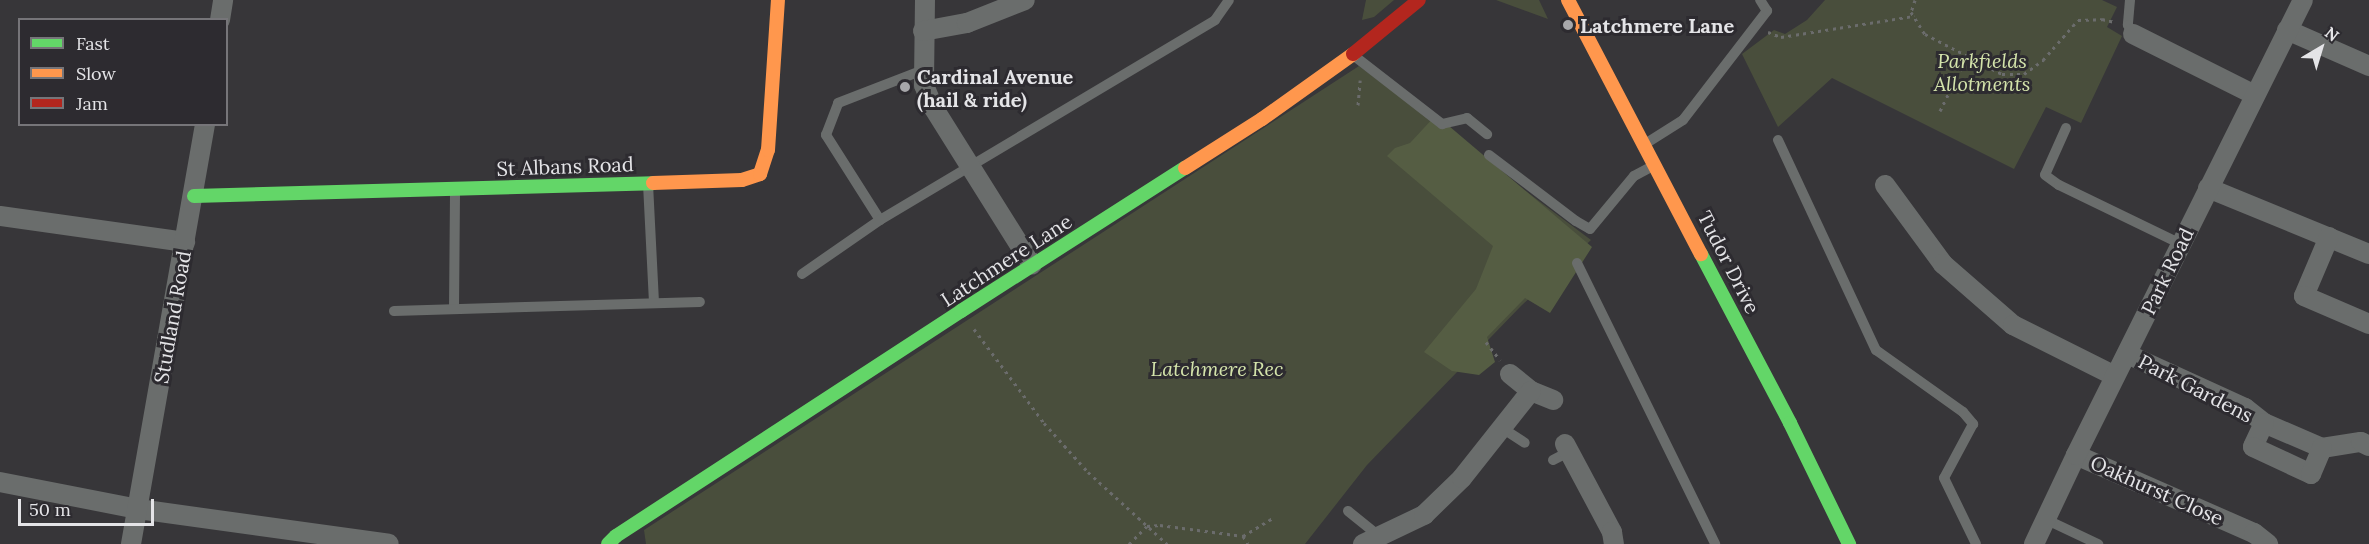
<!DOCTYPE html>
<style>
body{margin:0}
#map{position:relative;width:2369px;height:544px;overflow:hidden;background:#373639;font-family:Lora,serif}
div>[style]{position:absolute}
.green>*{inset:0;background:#494e3c}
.forest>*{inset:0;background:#555d43}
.path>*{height:3px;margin-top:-1.5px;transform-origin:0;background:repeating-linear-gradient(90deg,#6b6c6c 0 3px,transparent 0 7.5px)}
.lane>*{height:10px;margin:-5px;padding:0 5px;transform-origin:5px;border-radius:5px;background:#6a6d6c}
.street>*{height:20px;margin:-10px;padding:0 10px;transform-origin:10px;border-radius:10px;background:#6a6d6c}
.fast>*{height:14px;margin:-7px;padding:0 7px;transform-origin:7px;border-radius:7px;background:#63d668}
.slow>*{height:14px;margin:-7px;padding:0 7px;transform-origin:7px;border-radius:7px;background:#ff974d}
.jam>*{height:14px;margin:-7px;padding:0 7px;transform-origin:7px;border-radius:7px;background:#b3261e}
.dots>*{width:16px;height:16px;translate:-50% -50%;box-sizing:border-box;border:3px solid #2d2b30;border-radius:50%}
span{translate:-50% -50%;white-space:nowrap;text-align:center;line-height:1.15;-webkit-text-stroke:6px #2d2b30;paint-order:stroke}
.poi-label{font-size:20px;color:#e4e4e7;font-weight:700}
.left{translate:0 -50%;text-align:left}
.park-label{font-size:20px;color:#d4e4ab;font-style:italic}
.street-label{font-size:20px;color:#e4e4e7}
.legend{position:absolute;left:18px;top:18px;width:210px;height:108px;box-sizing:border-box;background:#2d2b30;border:2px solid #767579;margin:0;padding:8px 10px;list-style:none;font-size:18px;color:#e4e4e7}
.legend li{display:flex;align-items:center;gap:12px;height:30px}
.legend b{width:30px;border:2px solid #767579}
.north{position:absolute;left:2291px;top:18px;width:60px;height:60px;-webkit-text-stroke:4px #2d2b30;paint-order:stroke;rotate:38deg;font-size:16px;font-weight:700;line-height:24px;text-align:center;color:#e4e4e7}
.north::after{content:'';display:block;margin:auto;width:21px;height:27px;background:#e4e4e7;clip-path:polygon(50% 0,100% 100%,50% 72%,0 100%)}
.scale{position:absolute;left:18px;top:499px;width:136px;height:27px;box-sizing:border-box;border:3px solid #e4e4e7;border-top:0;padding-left:8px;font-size:18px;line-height:21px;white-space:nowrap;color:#e4e4e7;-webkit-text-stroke:4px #2d2b30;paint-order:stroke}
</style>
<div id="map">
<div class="green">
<div style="clip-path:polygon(1366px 0,1394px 0,1374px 17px,1362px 20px)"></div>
<div style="clip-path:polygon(1496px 0,1539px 0,1548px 19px)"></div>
<div style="clip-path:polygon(1825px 0,2102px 0,2117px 7px,2107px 27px,2122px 36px,2081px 123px,2046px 107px,2014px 169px,1832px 78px,1778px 127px,1742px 54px,1774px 30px,1785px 34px,1807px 20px)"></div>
<div style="clip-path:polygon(1359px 66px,1591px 240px,1521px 306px,1367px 465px,1305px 544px,646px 544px,644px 530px)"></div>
</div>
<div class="forest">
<div style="clip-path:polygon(1436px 115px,1592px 247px,1550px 313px,1525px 298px,1487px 337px,1495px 362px,1479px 375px,1452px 371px,1424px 352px,1476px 289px,1493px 246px,1387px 156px,1395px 148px,1410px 143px)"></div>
</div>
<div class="path">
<div style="left:1915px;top:0;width:13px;rotate:108deg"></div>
<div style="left:1911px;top:12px;width:26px;rotate:58deg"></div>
<div style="left:1925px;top:34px;width:87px;rotate:27.5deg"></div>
<div style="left:2002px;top:74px;width:22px"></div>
<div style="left:2024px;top:74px;width:24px;rotate:-36deg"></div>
<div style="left:2043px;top:60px;width:53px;rotate:-48.8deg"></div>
<div style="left:2078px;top:20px;width:24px;rotate:-2deg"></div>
<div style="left:2102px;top:19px;width:13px;rotate:13deg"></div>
<div style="left:1768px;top:32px;width:14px;rotate:21deg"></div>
<div style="left:1781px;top:37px;width:135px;rotate:-9deg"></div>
<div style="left:1358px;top:105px;width:25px;rotate:-85deg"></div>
<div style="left:1940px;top:111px;width:61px;rotate:-63.9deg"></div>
<div style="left:974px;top:329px;width:117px;rotate:53.3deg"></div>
<div style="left:1044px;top:423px;width:66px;rotate:48.1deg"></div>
<div style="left:1088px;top:472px;width:107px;rotate:42.3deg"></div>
<div style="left:1486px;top:342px;width:23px;rotate:52deg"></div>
<div style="left:1243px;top:536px;width:35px;rotate:-31deg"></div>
<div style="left:1129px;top:544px;width:25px;rotate:-45deg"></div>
<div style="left:1147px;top:526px;width:13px;rotate:-4deg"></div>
<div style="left:1160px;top:525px;width:84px;rotate:7.5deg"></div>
<div style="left:1243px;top:536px;width:9px;rotate:58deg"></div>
</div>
<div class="lane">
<div style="left:2130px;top:0;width:25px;rotate:95deg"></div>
<div style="left:2128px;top:25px;width:10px;rotate:61deg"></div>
<div style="left:1353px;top:55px;width:113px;rotate:37.8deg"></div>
<div style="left:1442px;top:124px;width:26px;rotate:-13deg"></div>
<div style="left:1467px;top:118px;width:26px;rotate:39deg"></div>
<div style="left:2066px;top:128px;width:51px;rotate:114.1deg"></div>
<div style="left:2045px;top:175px;width:17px;rotate:36deg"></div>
<div style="left:2059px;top:185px;width:136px;rotate:25.8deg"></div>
<div style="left:1778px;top:140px;width:232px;rotate:65deg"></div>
<div style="left:1876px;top:350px;width:107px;rotate:35.5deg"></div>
<div style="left:1963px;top:412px;width:16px;rotate:50deg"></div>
<div style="left:1973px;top:424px;width:61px;rotate:118.2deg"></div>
<div style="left:1944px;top:478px;width:73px;rotate:64.1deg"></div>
<div style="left:1645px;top:144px;width:45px;rotate:-32.3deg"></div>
<div style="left:1683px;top:120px;width:138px;rotate:-52.4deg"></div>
<div style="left:1767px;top:11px;width:13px;rotate:-122deg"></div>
<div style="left:1489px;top:155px;width:109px;rotate:37.2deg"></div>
<div style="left:1576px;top:221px;width:16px;rotate:30deg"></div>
<div style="left:1590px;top:229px;width:69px;rotate:-50.3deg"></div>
<div style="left:1634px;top:176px;width:24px;rotate:-28deg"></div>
<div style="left:648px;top:184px;width:118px;rotate:87.1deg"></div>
<div style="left:880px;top:220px;width:101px;rotate:-122.4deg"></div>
<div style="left:826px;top:135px;width:34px;rotate:-69deg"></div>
<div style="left:838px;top:103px;width:91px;rotate:-21.2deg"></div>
<div style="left:1577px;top:263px;width:313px;rotate:63.8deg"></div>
<div style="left:802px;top:274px;width:95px;rotate:-34.7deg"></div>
<div style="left:880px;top:220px;width:390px;rotate:-30.8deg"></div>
<div style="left:1215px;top:20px;width:24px;rotate:-55deg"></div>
<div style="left:454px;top:309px;width:120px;rotate:-89.5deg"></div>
<div style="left:394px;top:311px;width:306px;rotate:-1.7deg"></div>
<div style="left:1502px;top:428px;width:27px;rotate:33deg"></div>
<div style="left:1553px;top:460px;width:18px;rotate:-27deg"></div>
<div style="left:1348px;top:511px;width:40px;rotate:39deg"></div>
<div style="left:2045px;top:519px;width:59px;rotate:25.3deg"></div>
</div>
<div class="street">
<div style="left:925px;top:0;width:85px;rotate:90.7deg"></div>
<div style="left:924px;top:85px;width:24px;rotate:68deg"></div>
<div style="left:933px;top:107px;width:186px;rotate:57.9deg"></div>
<div style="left:220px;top:20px;width:20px;rotate:-81deg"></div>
<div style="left:2287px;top:30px;width:90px;rotate:23.7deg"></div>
<div style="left:923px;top:31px;width:45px;rotate:-10.3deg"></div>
<div style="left:967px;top:23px;width:62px;rotate:-21.6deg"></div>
<div style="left:2133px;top:34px;width:136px;rotate:26.6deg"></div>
<div style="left:1885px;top:185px;width:98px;rotate:53.7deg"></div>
<div style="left:1943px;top:264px;width:93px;rotate:41.1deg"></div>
<div style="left:2013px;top:325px;width:114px;rotate:26.6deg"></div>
<div style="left:2208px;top:188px;width:174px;rotate:22.3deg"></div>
<div style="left:0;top:216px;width:187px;rotate:8deg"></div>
<div style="left:2329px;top:237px;width:64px;rotate:113deg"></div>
<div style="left:2304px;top:296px;width:71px;rotate:23.3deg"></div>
<div style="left:2127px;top:354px;width:130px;rotate:24.6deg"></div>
<div style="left:2245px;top:408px;width:24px;rotate:38deg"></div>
<div style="left:2264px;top:423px;width:63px;rotate:23.3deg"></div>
<div style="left:2322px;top:448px;width:39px;rotate:-9deg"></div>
<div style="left:2361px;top:442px;width:9px;rotate:27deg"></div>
<div style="left:1510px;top:374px;width:27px;rotate:39deg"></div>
<div style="left:1531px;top:391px;width:24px;rotate:22deg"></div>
<div style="left:2264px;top:423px;width:26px;rotate:115deg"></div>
<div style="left:2253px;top:447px;width:64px;rotate:25deg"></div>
<div style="left:2311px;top:474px;width:28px;rotate:-67deg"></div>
<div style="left:1565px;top:444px;width:100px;rotate:61.9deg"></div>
<div style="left:1612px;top:532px;width:12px;rotate:81deg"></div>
<div style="left:2076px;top:455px;width:194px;rotate:23.7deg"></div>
<div style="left:2254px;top:533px;width:18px;rotate:38deg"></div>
<div style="left:0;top:482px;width:141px;rotate:11.1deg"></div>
<div style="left:138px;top:509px;width:253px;rotate:7.9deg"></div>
<div style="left:131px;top:544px;width:426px;rotate:-80deg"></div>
<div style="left:1363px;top:544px;width:68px;rotate:-25.4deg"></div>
<div style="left:1424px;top:515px;width:53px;rotate:-44.2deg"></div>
<div style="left:1462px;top:478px;width:111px;rotate:-51.6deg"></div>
<div style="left:2034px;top:544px;width:98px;rotate:-64.7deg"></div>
<div style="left:2076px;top:455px;width:508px;rotate:-63.49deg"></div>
</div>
<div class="fast">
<div style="left:194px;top:196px;width:459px;rotate:-1.6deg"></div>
<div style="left:1701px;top:254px;width:191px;rotate:62.2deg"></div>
<div style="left:1790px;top:423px;width:135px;rotate:64deg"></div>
<div style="left:608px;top:544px;width:11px;rotate:-45deg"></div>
<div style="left:616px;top:536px;width:412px;rotate:-33.1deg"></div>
<div style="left:961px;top:311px;width:266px;rotate:-32.6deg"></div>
</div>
<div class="slow">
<div style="left:1568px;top:0;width:287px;rotate:62.4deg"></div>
<div style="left:1185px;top:168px;width:91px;rotate:-32.5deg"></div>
<div style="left:1262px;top:119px;width:112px;rotate:-35.5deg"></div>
<div style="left:653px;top:183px;width:89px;rotate:-1.9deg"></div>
<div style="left:742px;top:180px;width:19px;rotate:-18deg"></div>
<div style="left:760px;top:174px;width:25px;rotate:-72deg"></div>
<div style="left:768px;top:150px;width:150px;rotate:-86.2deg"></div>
</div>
<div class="jam">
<div style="left:1353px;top:54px;width:85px;rotate:-39.3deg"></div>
</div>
<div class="dots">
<div style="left:1568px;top:25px;background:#a7a7aa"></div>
<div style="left:905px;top:87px;background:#a7a7aa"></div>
</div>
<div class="poi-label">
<span class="left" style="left:1580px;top:25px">Latchmere Lane</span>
<span class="left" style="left:917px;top:88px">Cardinal Avenue<br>(hail &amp; ride)</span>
</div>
<div class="park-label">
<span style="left:1982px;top:72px">Parkfields<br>Allotments</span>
<span style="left:1217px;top:368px">Latchmere Rec</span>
</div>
<div class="street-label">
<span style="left:565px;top:166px;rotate:-2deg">St Albans Road</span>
<span style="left:1006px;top:260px;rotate:-33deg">Latchmere Lane</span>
<span style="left:1729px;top:262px;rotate:63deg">Tudor Drive</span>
<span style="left:2167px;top:271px;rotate:-64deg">Park Road</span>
<span style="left:172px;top:317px;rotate:-80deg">Studland Road</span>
<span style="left:2196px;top:388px;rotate:27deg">Park Gardens</span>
<span style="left:2157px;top:490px;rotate:24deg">Oakhurst Close</span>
</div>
<ul class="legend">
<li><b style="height:8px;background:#63d668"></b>Fast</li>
<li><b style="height:8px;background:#ff974d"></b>Slow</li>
<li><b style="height:8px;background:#b3261e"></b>Jam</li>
</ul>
<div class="north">N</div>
<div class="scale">50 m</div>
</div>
